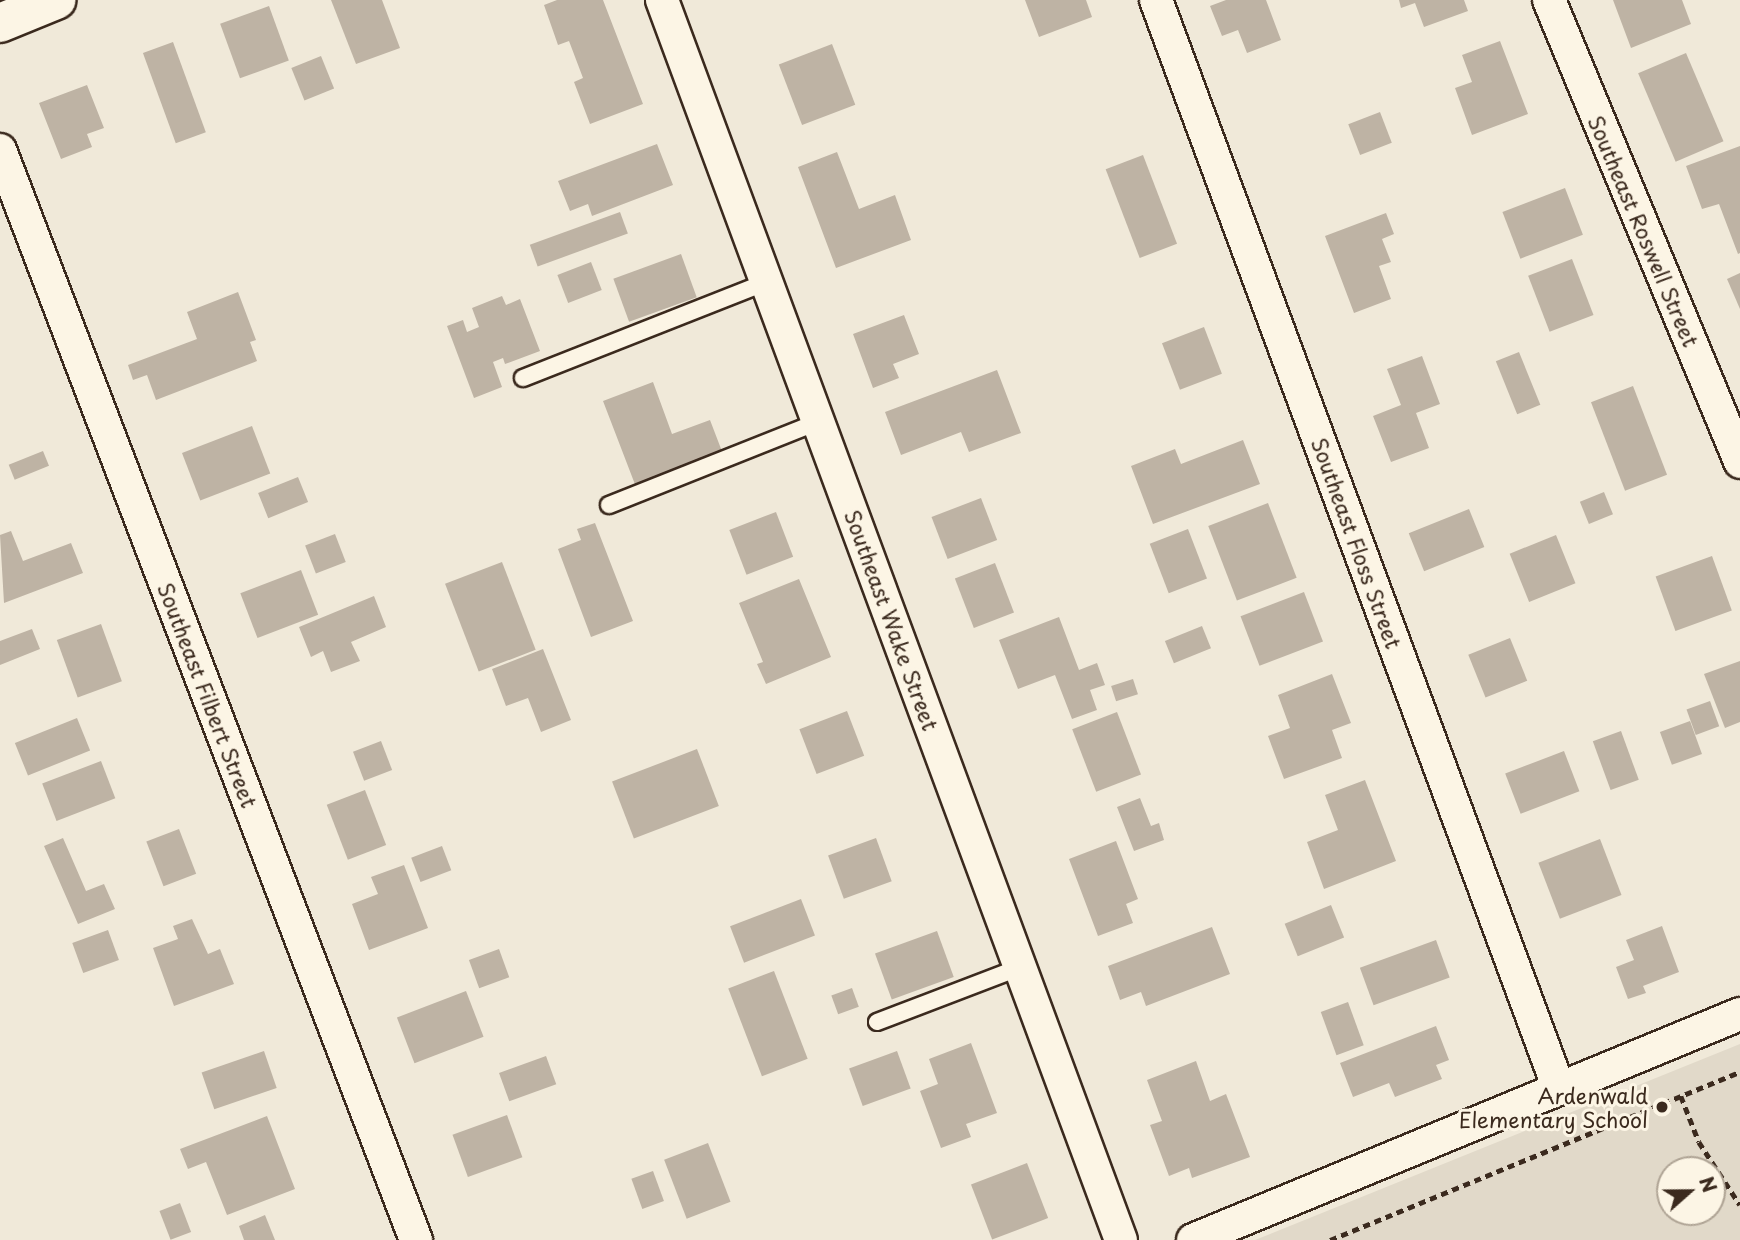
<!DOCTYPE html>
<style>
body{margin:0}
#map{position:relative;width:1740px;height:1240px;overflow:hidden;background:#f0e9d9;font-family:"Playpen Sans",sans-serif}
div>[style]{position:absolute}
.built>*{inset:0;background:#e1d9c9}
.building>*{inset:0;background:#beb3a4;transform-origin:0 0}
.path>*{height:4.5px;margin-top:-2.25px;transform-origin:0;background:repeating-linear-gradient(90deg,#3b2a1e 0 7px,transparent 0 12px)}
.roads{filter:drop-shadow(2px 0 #3b2a1e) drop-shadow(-2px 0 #3b2a1e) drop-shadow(0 2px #3b2a1e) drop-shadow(0 -2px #3b2a1e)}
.lane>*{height:16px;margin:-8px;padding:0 8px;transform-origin:8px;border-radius:8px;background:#fcf5e5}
.street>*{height:32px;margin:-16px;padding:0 16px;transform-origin:16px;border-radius:16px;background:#fcf5e5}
.secondary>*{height:38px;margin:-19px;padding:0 19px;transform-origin:19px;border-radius:19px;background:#fcf5e5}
.dots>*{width:19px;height:19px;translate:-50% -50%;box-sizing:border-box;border:4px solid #fcf5e5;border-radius:50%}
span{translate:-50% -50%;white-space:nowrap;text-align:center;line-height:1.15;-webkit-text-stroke:6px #fcf5e5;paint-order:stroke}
.street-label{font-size:21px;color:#3b2a1e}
.poi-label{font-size:21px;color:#3b2a1e}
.right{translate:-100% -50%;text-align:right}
.north{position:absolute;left:1656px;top:1156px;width:70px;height:70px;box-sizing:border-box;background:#fcf5e5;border:2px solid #afa495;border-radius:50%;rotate:69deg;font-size:19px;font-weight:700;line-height:28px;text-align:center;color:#3b2a1e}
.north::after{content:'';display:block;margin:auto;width:24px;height:32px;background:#3b2a1e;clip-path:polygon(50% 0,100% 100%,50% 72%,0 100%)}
</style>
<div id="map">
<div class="built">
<div style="clip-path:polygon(evenodd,1740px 1044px,1740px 1240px,1255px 1240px,1740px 1044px,1670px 1170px,1712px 1170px,1712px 1212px,1670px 1212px,1670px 1170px)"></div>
</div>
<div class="building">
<div style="clip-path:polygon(331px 0,382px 0,400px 48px,356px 64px)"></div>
<div style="clip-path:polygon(557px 0,603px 0,643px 104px,590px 124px,574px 82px,583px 78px,569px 41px,558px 45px,544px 5px)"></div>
<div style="clip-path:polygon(1025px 0,1086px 0,1092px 17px,1039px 37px)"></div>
<div style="clip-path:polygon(1226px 0,1266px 0,1281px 40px,1247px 53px,1238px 30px,1222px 36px,1210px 6px)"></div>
<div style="clip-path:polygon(1399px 0,1464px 0,1468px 11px,1424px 27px,1415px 3px,1401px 8px)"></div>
<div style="clip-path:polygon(1613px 0,1682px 0,1691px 24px,1631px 48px)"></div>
<div style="left:269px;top:6px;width:58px;height:52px;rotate:70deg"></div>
<div style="clip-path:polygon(1500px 41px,1528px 114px,1472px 135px,1455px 88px,1472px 82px,1462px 55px)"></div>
<div style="left:173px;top:42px;width:96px;height:32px;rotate:70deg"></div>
<div style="left:832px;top:44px;width:65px;height:57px;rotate:69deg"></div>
<div style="left:1686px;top:53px;width:96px;height:52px;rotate:67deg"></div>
<div style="left:321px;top:56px;width:35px;height:32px;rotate:68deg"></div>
<div style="clip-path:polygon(87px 85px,104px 128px,87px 134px,92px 147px,61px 159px,39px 103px)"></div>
<div style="left:1380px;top:112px;width:33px;height:34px;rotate:69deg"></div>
<div style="clip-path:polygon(657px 144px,673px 185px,592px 216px,588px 204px,570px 211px,558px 181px)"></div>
<div style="clip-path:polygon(1740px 146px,1740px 253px,1738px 254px,1719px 204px,1702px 209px,1686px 166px)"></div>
<div style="clip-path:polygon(837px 152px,859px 209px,895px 195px,911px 240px,836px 268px,798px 167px)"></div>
<div style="left:1143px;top:155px;width:95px;height:40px;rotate:69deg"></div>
<div style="left:1565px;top:188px;width:50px;height:67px;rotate:69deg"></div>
<div style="left:620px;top:212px;width:23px;height:96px;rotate:70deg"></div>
<div style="clip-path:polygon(1386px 213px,1394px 234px,1382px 239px,1391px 262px,1379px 266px,1391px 299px,1354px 313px,1325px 236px)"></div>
<div style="left:681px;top:254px;width:46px;height:72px;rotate:70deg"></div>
<div style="left:1572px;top:259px;width:60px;height:47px;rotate:69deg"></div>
<div style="left:591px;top:262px;width:30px;height:36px;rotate:69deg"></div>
<div style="clip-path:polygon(1740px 273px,1740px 309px,1727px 279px)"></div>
<div style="clip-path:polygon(238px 292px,256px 340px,250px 342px,257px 361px,156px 400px,147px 375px,133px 380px,128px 365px,197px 339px,187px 312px)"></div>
<div style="clip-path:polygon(502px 296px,506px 305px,520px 299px,540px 351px,505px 364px,503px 358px,493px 362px,502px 387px,474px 398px,447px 326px,463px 320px,467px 332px,479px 327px,472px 308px)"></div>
<div style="clip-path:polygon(904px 315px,919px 354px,893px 364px,899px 378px,873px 388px,853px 334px)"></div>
<div style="left:1204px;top:327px;width:50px;height:45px;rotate:69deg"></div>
<div style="left:1519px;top:352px;width:57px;height:25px;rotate:68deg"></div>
<div style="clip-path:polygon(1422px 356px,1440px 404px,1416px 413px,1429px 448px,1391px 462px,1373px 416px,1401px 405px,1387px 369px)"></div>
<div style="clip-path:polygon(997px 370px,1021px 433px,969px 452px,961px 432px,901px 455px,885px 412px)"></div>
<div style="clip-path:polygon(653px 382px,672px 434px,710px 420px,723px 454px,636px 487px,603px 401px)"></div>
<div style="left:1633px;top:386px;width:95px;height:45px;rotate:69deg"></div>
<div style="left:252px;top:426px;width:51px;height:75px;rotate:69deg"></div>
<div style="clip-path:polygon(1243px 440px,1260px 484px,1153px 524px,1131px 466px,1175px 449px,1181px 464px)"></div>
<div style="left:43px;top:451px;width:16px;height:37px;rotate:68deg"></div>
<div style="left:298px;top:477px;width:27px;height:43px;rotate:68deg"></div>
<div style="left:1604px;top:492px;width:24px;height:26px;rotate:68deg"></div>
<div style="left:981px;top:498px;width:45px;height:53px;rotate:69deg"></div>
<div style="left:1268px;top:503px;width:80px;height:64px;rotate:69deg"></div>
<div style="left:1469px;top:509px;width:41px;height:65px;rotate:68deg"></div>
<div style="left:776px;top:512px;width:48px;height:50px;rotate:69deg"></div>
<div style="clip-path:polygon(595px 523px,633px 621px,591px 637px,558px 549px,581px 540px,577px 529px)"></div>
<div style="left:1188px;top:529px;width:53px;height:41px;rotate:69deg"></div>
<div style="clip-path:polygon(11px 531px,23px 561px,71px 543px,83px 573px,4px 603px,0 535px)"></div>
<div style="left:335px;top:534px;width:30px;height:32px;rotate:69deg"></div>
<div style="left:1556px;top:535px;width:52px;height:50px;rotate:68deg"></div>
<div style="left:1712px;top:556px;width:58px;height:60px;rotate:70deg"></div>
<div style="left:502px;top:562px;width:94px;height:61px;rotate:69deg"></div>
<div style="left:995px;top:563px;width:53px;height:43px;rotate:69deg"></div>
<div style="left:301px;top:570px;width:48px;height:65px;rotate:69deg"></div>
<div style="clip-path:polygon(799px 579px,831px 657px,766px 684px,757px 664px,763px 662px,739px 603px)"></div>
<div style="left:1304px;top:592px;width:53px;height:68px;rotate:69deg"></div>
<div style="clip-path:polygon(374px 596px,386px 627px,351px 642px,360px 661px,331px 672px,323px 651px,311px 657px,299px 627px)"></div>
<div style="clip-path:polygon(1059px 617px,1079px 670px,1097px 663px,1105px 685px,1090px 690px,1097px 710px,1072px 719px,1055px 675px,1018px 689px,999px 640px)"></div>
<div style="left:101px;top:624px;width:61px;height:47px;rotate:70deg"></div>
<div style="left:1202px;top:626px;width:24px;height:40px;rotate:68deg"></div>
<div style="clip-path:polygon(32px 629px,40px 649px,0 665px,0 641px)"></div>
<div style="left:1510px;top:638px;width:46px;height:45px;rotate:68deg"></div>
<div style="clip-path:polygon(543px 649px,571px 720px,541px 732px,528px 698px,506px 706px,492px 669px)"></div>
<div style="clip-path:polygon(1740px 661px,1740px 722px,1725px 728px,1704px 674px)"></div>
<div style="clip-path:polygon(1332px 674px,1351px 723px,1332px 730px,1342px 758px,1284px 779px,1268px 736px,1290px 728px,1278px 695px)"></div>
<div style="left:1133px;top:679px;width:16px;height:23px;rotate:72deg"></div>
<div style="left:1710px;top:701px;width:27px;height:25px;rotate:70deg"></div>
<div style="left:847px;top:711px;width:48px;height:51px;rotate:69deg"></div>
<div style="left:1117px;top:712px;width:67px;height:48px;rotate:69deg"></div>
<div style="left:77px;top:718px;width:35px;height:67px;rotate:68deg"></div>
<div style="left:1690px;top:721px;width:35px;height:32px;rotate:70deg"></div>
<div style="left:1621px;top:731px;width:52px;height:30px;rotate:70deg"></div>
<div style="left:381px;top:741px;width:31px;height:30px;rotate:69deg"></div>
<div style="left:697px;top:749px;width:61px;height:91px;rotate:69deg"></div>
<div style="left:1564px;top:751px;width:43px;height:63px;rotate:69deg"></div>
<div style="left:101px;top:761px;width:40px;height:63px;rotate:69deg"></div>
<div style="clip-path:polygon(1365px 780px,1396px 861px,1324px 889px,1307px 842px,1338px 830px,1325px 795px)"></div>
<div style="left:365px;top:790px;width:59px;height:41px;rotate:69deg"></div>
<div style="clip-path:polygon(1140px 798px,1151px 826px,1159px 823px,1164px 840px,1134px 851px,1117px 807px)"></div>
<div style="left:179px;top:829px;width:48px;height:35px;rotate:69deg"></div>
<div style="clip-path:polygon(63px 838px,86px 891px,104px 884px,115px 909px,78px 924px,44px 846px)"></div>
<div style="left:876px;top:838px;width:46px;height:51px;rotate:70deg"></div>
<div style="left:1600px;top:839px;width:60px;height:66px;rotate:69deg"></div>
<div style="clip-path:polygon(1116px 841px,1138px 899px,1126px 904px,1133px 923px,1098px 936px,1069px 859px)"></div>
<div style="left:442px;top:846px;width:26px;height:33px;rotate:69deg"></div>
<div style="clip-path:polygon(404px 865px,428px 928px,369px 950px,352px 904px,378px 894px,371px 877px)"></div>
<div style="left:801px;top:899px;width:39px;height:76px;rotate:69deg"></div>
<div style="left:1331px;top:905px;width:35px;height:50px;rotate:68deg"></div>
<div style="clip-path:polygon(192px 919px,208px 954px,220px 949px,234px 984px,174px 1006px,153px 948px,178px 939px,173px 926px)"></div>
<div style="clip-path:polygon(1662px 926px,1679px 972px,1643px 986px,1646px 993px,1628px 999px,1616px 967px,1634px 960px,1626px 940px)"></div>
<div style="clip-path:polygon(1212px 927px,1230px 974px,1146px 1006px,1141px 992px,1120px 1000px,1108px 966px)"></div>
<div style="left:108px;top:930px;width:32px;height:38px;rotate:70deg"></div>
<div style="left:937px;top:931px;width:49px;height:66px;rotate:70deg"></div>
<div style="left:1436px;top:940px;width:40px;height:81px;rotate:70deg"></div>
<div style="left:499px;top:949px;width:30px;height:32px;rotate:70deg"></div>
<div style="left:774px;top:971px;width:94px;height:49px;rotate:69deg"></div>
<div style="left:852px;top:988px;width:20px;height:22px;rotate:70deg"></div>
<div style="left:466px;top:991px;width:49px;height:74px;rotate:69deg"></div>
<div style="left:1348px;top:1002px;width:46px;height:29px;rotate:70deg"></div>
<div style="clip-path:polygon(1436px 1026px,1449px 1060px,1436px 1065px,1442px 1079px,1395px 1097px,1389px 1083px,1353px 1097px,1340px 1063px)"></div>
<div style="clip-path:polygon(971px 1043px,997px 1113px,966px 1124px,971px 1137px,941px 1148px,920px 1091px,938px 1084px,929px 1059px)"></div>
<div style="left:264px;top:1051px;width:39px;height:66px;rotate:71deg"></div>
<div style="left:897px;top:1051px;width:40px;height:51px;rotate:70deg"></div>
<div style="left:546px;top:1056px;width:30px;height:50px;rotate:70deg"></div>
<div style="clip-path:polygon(1196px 1061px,1210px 1101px,1226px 1094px,1250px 1157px,1192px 1178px,1189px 1168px,1169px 1176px,1150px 1125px,1162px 1121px,1147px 1080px)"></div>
<div style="left:507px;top:1115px;width:45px;height:58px;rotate:70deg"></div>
<div style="clip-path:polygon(267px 1116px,295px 1189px,227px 1215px,206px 1162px,188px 1169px,180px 1149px)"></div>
<div style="left:708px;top:1143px;width:63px;height:47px;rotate:69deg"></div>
<div style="left:1027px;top:1163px;width:59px;height:60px;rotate:69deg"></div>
<div style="left:653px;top:1171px;width:32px;height:23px;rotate:70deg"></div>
<div style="left:180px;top:1203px;width:31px;height:22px;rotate:69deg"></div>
<div style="clip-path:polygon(265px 1215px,275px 1240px,244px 1240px,239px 1226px)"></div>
</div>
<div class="path">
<div style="left:1681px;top:1096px;width:49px;rotate:68.6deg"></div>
<div style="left:1699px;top:1142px;width:75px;rotate:56.9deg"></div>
<div style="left:1330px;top:1240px;width:443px;rotate:-22.3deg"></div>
</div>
<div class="roads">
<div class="lane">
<div style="left:523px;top:378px;width:262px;rotate:-21.5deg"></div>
<div style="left:609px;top:505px;width:225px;rotate:-21.7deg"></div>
<div style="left:877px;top:1022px;width:154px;rotate:-20.9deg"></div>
</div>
<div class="street">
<div style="left:662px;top:0;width:1322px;rotate:69.69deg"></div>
<div style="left:1156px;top:0;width:1158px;rotate:69.69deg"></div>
<div style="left:1549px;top:0;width:500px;rotate:67.5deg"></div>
<div style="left:0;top:150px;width:1167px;rotate:69.11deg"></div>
<div style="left:1193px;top:1240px;width:592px;rotate:-22.45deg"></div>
</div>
<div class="secondary">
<div style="left:0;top:23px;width:61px;rotate:-22.3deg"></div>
</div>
</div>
<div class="dots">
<div style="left:1662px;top:1107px;background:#3b2a1e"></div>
</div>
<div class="street-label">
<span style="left:1644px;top:231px;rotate:67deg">Southeast Roswell Street</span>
<span style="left:1357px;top:543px;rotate:70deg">Southeast Floss Street</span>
<span style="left:892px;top:620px;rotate:70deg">Southeast Wake Street</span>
<span style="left:208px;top:695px;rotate:69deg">Southeast Filbert Street</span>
</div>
<div class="poi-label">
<span class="right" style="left:1648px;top:1107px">Ardenwald<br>Elementary School</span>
</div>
<div class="north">N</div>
</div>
